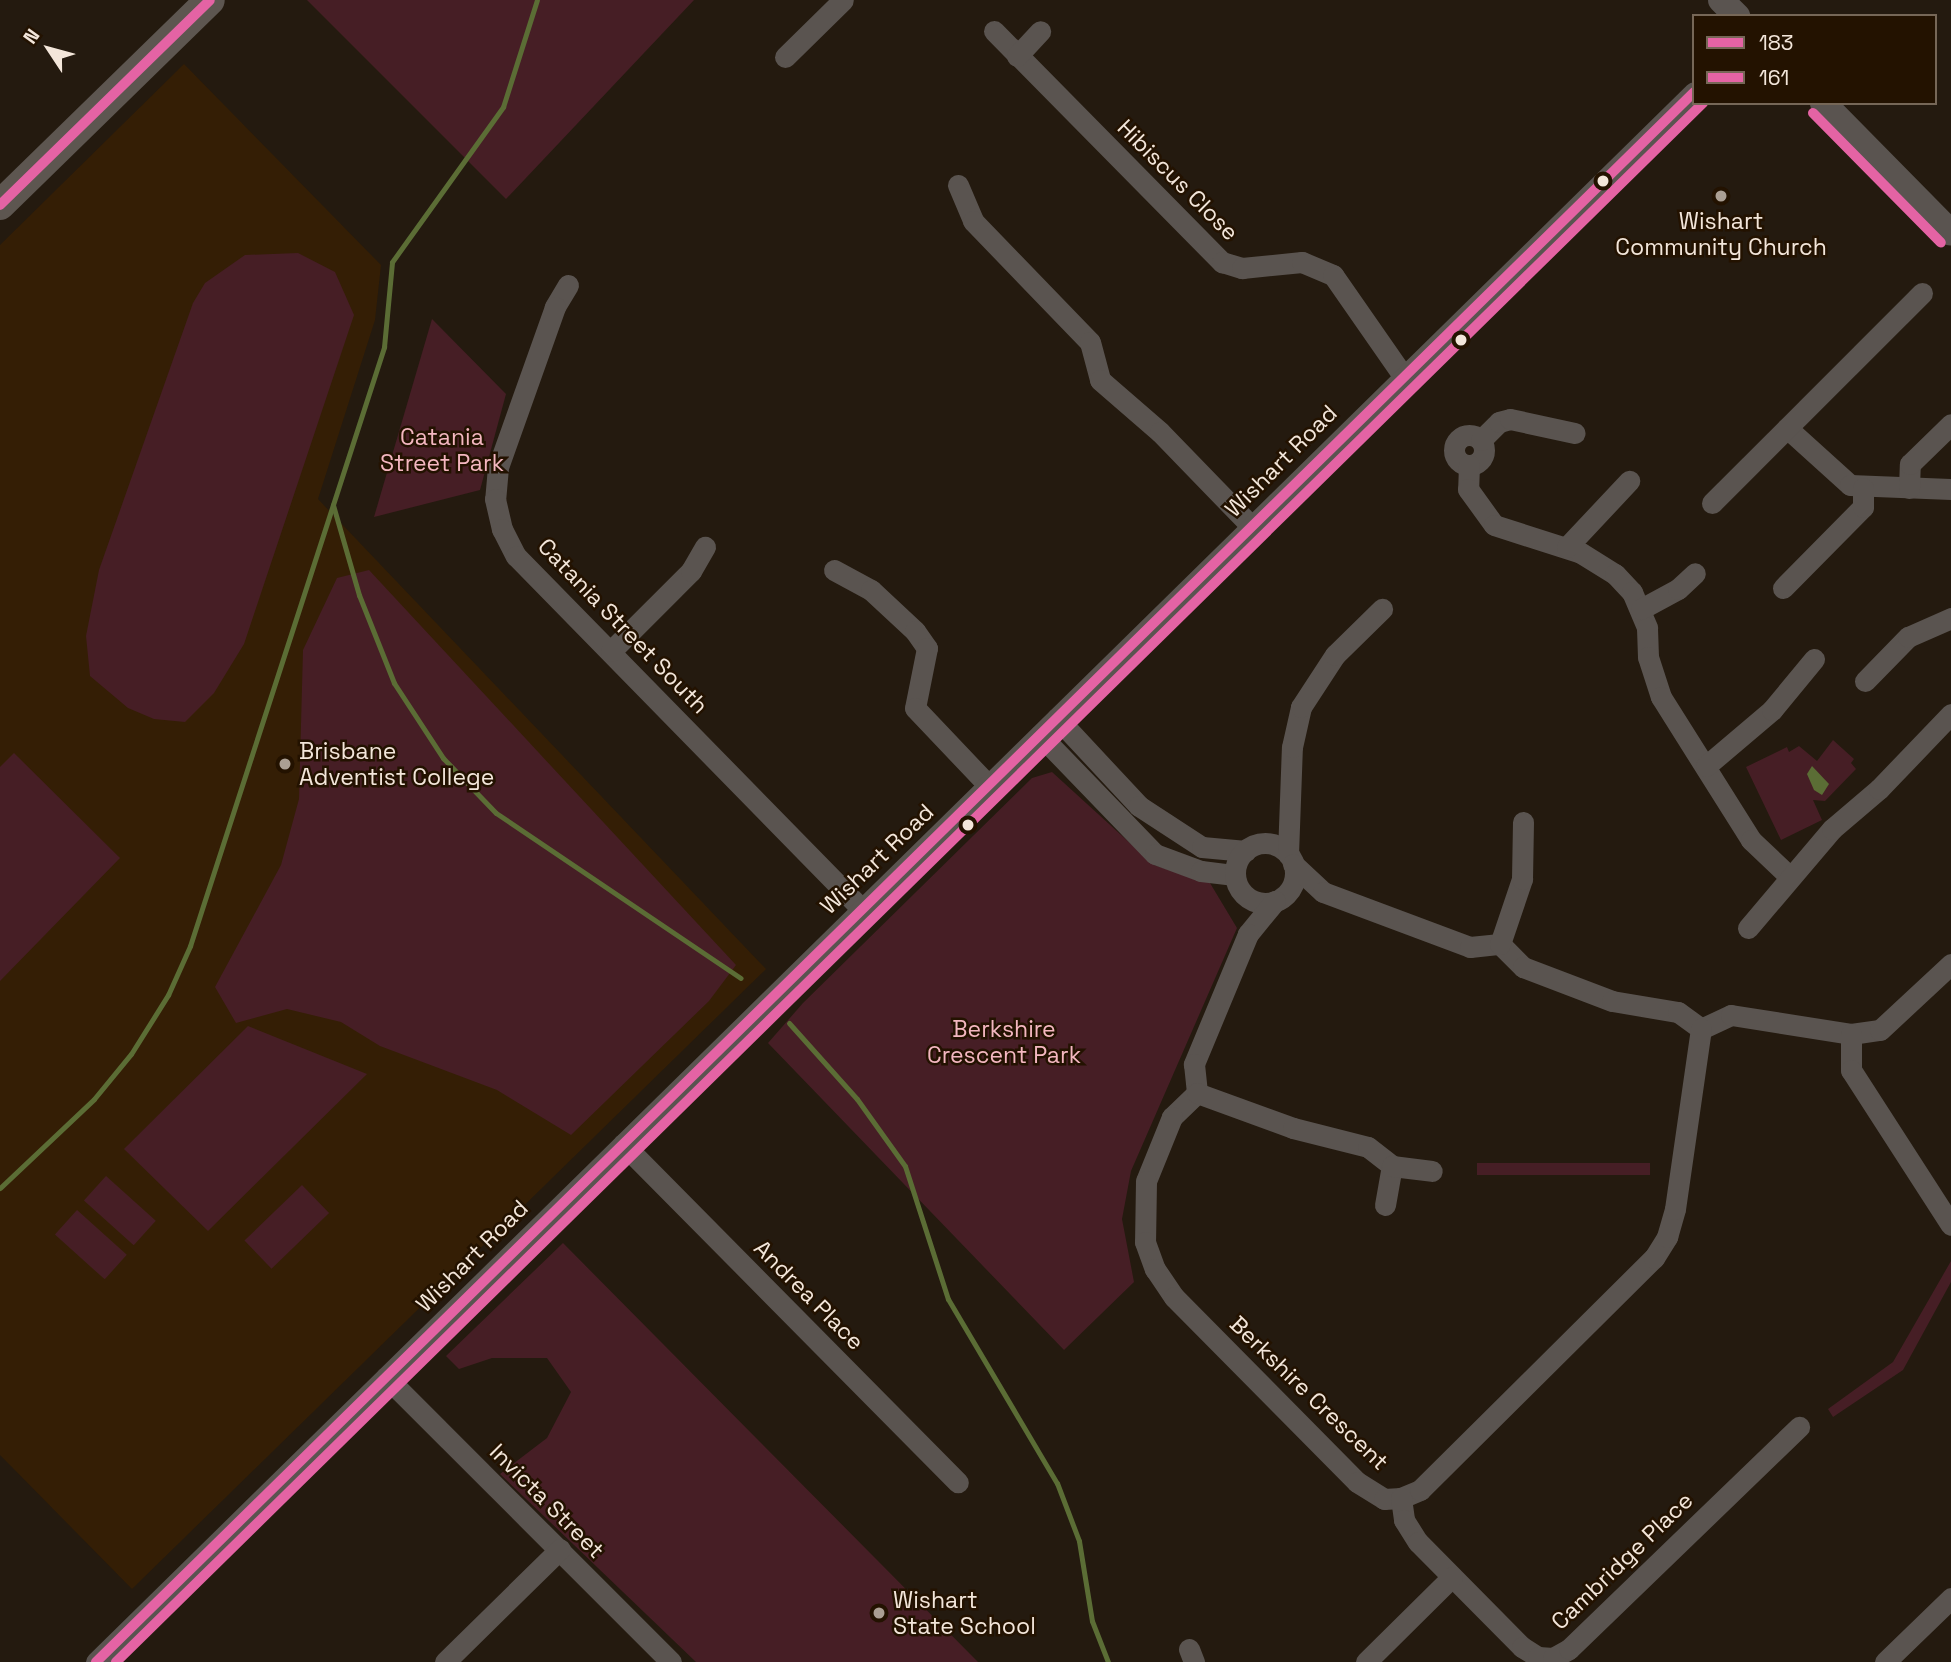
<!DOCTYPE html>
<style>
body{margin:0}
#map{position:relative;width:1951px;height:1662px;overflow:hidden;background:#241a0f;font-family:"Space Grotesk",sans-serif}
div>[style]{position:absolute}
.built>*{inset:0;background:#341e05}
.green>*{inset:0;background:#461e25;transform-origin:0 0}
.water>*{inset:0;background:#5b6d35}
.stream>*{height:5px;margin:-2.5px;padding:0 2.5px;transform-origin:2.5px;border-radius:2.5px;background:#5b6d35}
.minor>*{height:21px;margin:-10.5px;padding:0 10.5px;transform-origin:10.5px;border-radius:10.5px;background:#5a5450}
.minor>.ring{margin:-10.5px;padding:0;box-sizing:content-box;background:none;border:21px solid #5a5450;border-radius:50%}
.tertiary>*{height:26px;margin:-13px;padding:0 13px;transform-origin:13px;border-radius:13px;background:#5a5450}
.secondary>*{height:30px;margin:-15px;padding:0 15px;transform-origin:15px;border-radius:15px;background:#5d5650}
.bus-1>*{height:10px;margin:-5px;padding:0 5px;transform-origin:5px;border-radius:5px;background:#e463a4}
.bus-2>*{height:10px;margin:-5px;padding:0 5px;transform-origin:5px;border-radius:5px;background:#e463a4}
.dots>*{width:19px;height:19px;translate:-50% -50%;box-sizing:border-box;border:4px solid #231200;border-radius:50%}
span{translate:-50% -50%;white-space:nowrap;text-align:center;line-height:1.15;-webkit-text-stroke:5px #231200;paint-order:stroke}
.street-label{font-size:23px;color:#f3e6da}
.poi-label{font-size:23px;color:#f3e6da}
.left{translate:0 -50%;text-align:left}
.park-label{font-size:23px;color:#f4b7c0}
.legend{position:absolute;left:1692px;top:14px;width:245px;height:91px;box-sizing:border-box;background:#231200;border:2px solid #766757;margin:0;padding:9px 12px;list-style:none;font-size:21px;color:#f3e6da}
.legend li{display:flex;align-items:center;gap:14px;height:35px}
.legend b{width:35px;border:2px solid #766757}
.north{position:absolute;left:14px;top:14px;width:70px;height:70px;-webkit-text-stroke:5px #231200;paint-order:stroke;rotate:306deg;font-size:19px;font-weight:700;line-height:28px;text-align:center;color:#f3e6da}
.north::after{content:'';display:block;margin:auto;width:24px;height:32px;background:#f3e6da;clip-path:polygon(50% 0,100% 100%,50% 72%,0 100%)}
</style>
<div id="map">
<div class="built">
<div style="clip-path:polygon(184px 64px,381px 265px,375px 320px,318px 499px,766px 969px,132px 1589px,0 1455px,0 245px)"></div>
</div>
<div class="green">
<div style="clip-path:polygon(307px 0,694px 0,506px 199px)"></div>
<div style="clip-path:polygon(298px 253px,335px 272px,354px 315px,244px 644px,214px 693px,185px 722px,154px 719px,128px 708px,90px 676px,86px 636px,99px 570px,193px 303px,205px 283px,245px 255px)"></div>
<div style="clip-path:polygon(432px 319px,506px 394px,480px 490px,374px 517px)"></div>
<div style="clip-path:polygon(369px 570px,736px 965px,709px 1001px,571px 1135px,497px 1090px,380px 1046px,341px 1022px,287px 1009px,236px 1023px,215px 987px,281px 865px,299px 799px,303px 650px,337px 578px)"></div>
<div style="clip-path:polygon(1833px 740px,1854px 759px,1851px 763px,1856px 769px,1825px 801px,1813px 800px,1822px 820px,1781px 840px,1746px 767px,1787px 747px,1789px 752px,1799px 746px,1817px 761px)"></div>
<div style="clip-path:polygon(14px 753px,120px 858px,0 981px,0 767px)"></div>
<div style="clip-path:polygon(1052px 772px,1154px 865px,1210px 883px,1237px 928px,1131px 1171px,1122px 1219px,1134px 1282px,1064px 1350px,768px 1043px,803px 1003px,1032px 778px)"></div>
<div style="clip-path:polygon(248px 1026px,367px 1074px,208px 1231px,124px 1149px)"></div>
<div style="left:1650px;top:1163px;width:12px;height:173px;rotate:90deg"></div>
<div style="left:106px;top:1176px;width:67px;height:33px;rotate:42deg"></div>
<div style="left:302px;top:1185px;width:39px;height:80px;rotate:46deg"></div>
<div style="left:77px;top:1210px;width:67px;height:33px;rotate:42deg"></div>
<div style="clip-path:polygon(563px 1243px,880px 1563px,978px 1662px,696px 1662px,500px 1474px,547px 1438px,571px 1392px,547px 1358px,492px 1358px,459px 1369px,446px 1356px)"></div>
<div style="clip-path:polygon(1951px 1261px,1951px 1282px,1903px 1370px,1833px 1417px,1828px 1409px,1893px 1362px)"></div>
</div>
<div class="water">
<div style="clip-path:polygon(1812px 766px,1829px 784px,1822px 795px,1814px 790px,1807px 774px)"></div>
</div>
<div class="stream">
<div style="left:333px;top:505px;width:94px;rotate:73.9deg"></div>
<div style="left:359px;top:595px;width:95px;rotate:68.3deg"></div>
<div style="left:394px;top:683px;width:90px;rotate:56.8deg"></div>
<div style="left:443px;top:758px;width:76px;rotate:46.1deg"></div>
<div style="left:496px;top:813px;width:295px;rotate:34deg"></div>
<div style="left:789px;top:1023px;width:102px;rotate:48.2deg"></div>
<div style="left:857px;top:1099px;width:82px;rotate:54.4deg"></div>
<div style="left:905px;top:1166px;width:140px;rotate:72.1deg"></div>
<div style="left:948px;top:1299px;width:214px;rotate:59.4deg"></div>
<div style="left:1057px;top:1483px;width:62px;rotate:69.2deg"></div>
<div style="left:1079px;top:1541px;width:81px;rotate:80.8deg"></div>
<div style="left:1092px;top:1621px;width:44px;rotate:68.7deg"></div>
<div style="left:0;top:1188px;width:129px;rotate:-43.4deg"></div>
<div style="left:94px;top:1099px;width:58px;rotate:-50.6deg"></div>
<div style="left:131px;top:1054px;width:70px;rotate:-57.9deg"></div>
<div style="left:168px;top:995px;width:54px;rotate:-65.8deg"></div>
<div style="left:190px;top:946px;width:630px;rotate:-72.05deg"></div>
<div style="left:384px;top:347px;width:85px;rotate:-84.6deg"></div>
<div style="left:392px;top:262px;width:191px;rotate:-54.4deg"></div>
<div style="left:503px;top:107px;width:112px;rotate:-72.4deg"></div>
</div>
<div class="minor">
<div style="left:994px;top:31px;width:325px;rotate:45.4deg"></div>
<div style="left:1222px;top:262px;width:21px;rotate:17deg"></div>
<div style="left:1242px;top:268px;width:60px;rotate:-5.7deg"></div>
<div style="left:1302px;top:262px;width:34px;rotate:23deg"></div>
<div style="left:1333px;top:275px;width:124px;rotate:55.2deg"></div>
<div style="left:1017px;top:56px;width:34px;rotate:-47deg"></div>
<div style="left:785px;top:57px;width:81px;rotate:-44.5deg"></div>
<div style="left:958px;top:185px;width:39px;rotate:67deg"></div>
<div style="left:973px;top:221px;width:168px;rotate:46deg"></div>
<div style="left:1090px;top:342px;width:39px;rotate:75deg"></div>
<div style="left:1100px;top:380px;width:79px;rotate:40.9deg"></div>
<div style="left:1160px;top:432px;width:132px;rotate:45.9deg"></div>
<div style="left:568px;top:285px;width:26px;rotate:121deg"></div>
<div style="left:555px;top:307px;width:170px;rotate:109.6deg"></div>
<div style="left:498px;top:467px;width:32px;rotate:95deg"></div>
<div style="left:495px;top:499px;width:31px;rotate:77deg"></div>
<div style="left:502px;top:529px;width:30px;rotate:63deg"></div>
<div style="left:516px;top:556px;width:496px;rotate:45.6deg"></div>
<div style="left:1787px;top:428px;width:85px;rotate:42.1deg"></div>
<div style="left:1850px;top:485px;width:101px;rotate:2.3deg"></div>
<div class="ring" style="left:1454px;top:435px;width:9px;height:9px"></div>
<div style="left:1481px;top:440px;width:25px;rotate:-45deg"></div>
<div style="left:1499px;top:422px;width:11px;rotate:-15deg"></div>
<div style="left:1510px;top:419px;width:66px;rotate:12.2deg"></div>
<div style="left:1469px;top:465px;width:24px;rotate:92deg"></div>
<div style="left:1468px;top:489px;width:44px;rotate:54.2deg"></div>
<div style="left:1494px;top:525px;width:91px;rotate:17.8deg"></div>
<div style="left:1581px;top:553px;width:40px;rotate:32deg"></div>
<div style="left:1615px;top:574px;width:25px;rotate:47deg"></div>
<div style="left:1632px;top:592px;width:39px;rotate:67deg"></div>
<div style="left:1647px;top:628px;width:29px;rotate:88deg"></div>
<div style="left:1648px;top:657px;width:42px;rotate:72deg"></div>
<div style="left:1661px;top:697px;width:169px;rotate:57.8deg"></div>
<div style="left:1751px;top:840px;width:54px;rotate:43.5deg"></div>
<div style="left:1909px;top:488px;width:24px;rotate:-88deg"></div>
<div style="left:1910px;top:464px;width:57px;rotate:-44.3deg"></div>
<div style="left:1712px;top:503px;width:297px;rotate:-45deg"></div>
<div style="left:1567px;top:547px;width:91px;rotate:-46.8deg"></div>
<div style="left:834px;top:570px;width:42px;rotate:28.4deg"></div>
<div style="left:871px;top:590px;width:60px;rotate:43deg"></div>
<div style="left:915px;top:631px;width:21px;rotate:55deg"></div>
<div style="left:927px;top:648px;width:61px;rotate:101.3deg"></div>
<div style="left:915px;top:708px;width:108px;rotate:46.5deg"></div>
<div style="left:1783px;top:588px;width:114px;rotate:-45.4deg"></div>
<div style="left:1863px;top:507px;width:19px;rotate:-90deg"></div>
<div style="left:1641px;top:609px;width:42px;rotate:-28.4deg"></div>
<div style="left:1678px;top:589px;width:23px;rotate:-43deg"></div>
<div style="left:611px;top:651px;width:113px;rotate:-45deg"></div>
<div style="left:691px;top:571px;width:28px;rotate:-60deg"></div>
<div style="left:1865px;top:681px;width:62px;rotate:-45.7deg"></div>
<div style="left:1908px;top:637px;width:47px;rotate:-23.8deg"></div>
<div style="left:1057px;top:718px;width:120px;rotate:47deg"></div>
<div style="left:1139px;top:806px;width:75px;rotate:33.1deg"></div>
<div style="left:1202px;top:847px;width:44px;rotate:5.2deg"></div>
<div style="left:1040px;top:735px;width:165px;rotate:46deg"></div>
<div style="left:1155px;top:854px;width:49px;rotate:20.3deg"></div>
<div style="left:1201px;top:871px;width:34px;rotate:7deg"></div>
<div style="left:1706px;top:766px;width:87px;rotate:-40.3deg"></div>
<div style="left:1772px;top:710px;width:66px;rotate:-50.5deg"></div>
<div class="ring" style="left:1235px;top:843px;width:39px;height:39px"></div>
<div style="left:1288px;top:854px;width:107px;rotate:-87.9deg"></div>
<div style="left:1292px;top:747px;width:41px;rotate:-77.3deg"></div>
<div style="left:1301px;top:707px;width:62px;rotate:-56.8deg"></div>
<div style="left:1335px;top:655px;width:66px;rotate:-44.4deg"></div>
<div style="left:1293px;top:864px;width:41px;rotate:43deg"></div>
<div style="left:1323px;top:892px;width:157px;rotate:20.5deg"></div>
<div style="left:1470px;top:947px;width:30px;rotate:-6deg"></div>
<div style="left:1500px;top:944px;width:33px;rotate:45deg"></div>
<div style="left:1523px;top:967px;width:95px;rotate:20.9deg"></div>
<div style="left:1612px;top:1001px;width:67px;rotate:9.5deg"></div>
<div style="left:1678px;top:1012px;width:29px;rotate:36deg"></div>
<div style="left:1701px;top:1029px;width:33px;rotate:-25deg"></div>
<div style="left:1731px;top:1015px;width:121px;rotate:9deg"></div>
<div style="left:1851px;top:1034px;width:29px;rotate:-8deg"></div>
<div style="left:1880px;top:1030px;width:97px;rotate:-42.9deg"></div>
<div style="left:1275px;top:901px;width:43px;rotate:129.3deg"></div>
<div style="left:1248px;top:934px;width:141px;rotate:112.6deg"></div>
<div style="left:1194px;top:1064px;width:29px;rotate:84deg"></div>
<div style="left:1197px;top:1093px;width:35px;rotate:136deg"></div>
<div style="left:1172px;top:1117px;width:69px;rotate:112.1deg"></div>
<div style="left:1146px;top:1181px;width:61px;rotate:90.9deg"></div>
<div style="left:1145px;top:1242px;width:29px;rotate:70deg"></div>
<div style="left:1155px;top:1269px;width:34px;rotate:56deg"></div>
<div style="left:1174px;top:1297px;width:260px;rotate:45.3deg"></div>
<div style="left:1357px;top:1482px;width:32px;rotate:32deg"></div>
<div style="left:1384px;top:1499px;width:17px;rotate:-3deg"></div>
<div style="left:1401px;top:1498px;width:21px;rotate:-23deg"></div>
<div style="left:1420px;top:1490px;width:330px;rotate:-44.8deg"></div>
<div style="left:1654px;top:1258px;width:25px;rotate:-58deg"></div>
<div style="left:1667px;top:1237px;width:29px;rotate:-74deg"></div>
<div style="left:1675px;top:1209px;width:182px;rotate:-81.8deg"></div>
<div style="left:1748px;top:928px;width:130px;rotate:-49.7deg"></div>
<div style="left:1832px;top:829px;width:62px;rotate:-40.4deg"></div>
<div style="left:1879px;top:789px;width:104px;rotate:-46.2deg"></div>
<div style="left:1500px;top:944px;width:69px;rotate:-71.3deg"></div>
<div style="left:1522px;top:879px;width:57px;rotate:-89deg"></div>
<div style="left:1851px;top:1034px;width:36px;rotate:90deg"></div>
<div style="left:1851px;top:1070px;width:184px;rotate:57.2deg"></div>
<div style="left:1197px;top:1093px;width:102px;rotate:20deg"></div>
<div style="left:1293px;top:1128px;width:77px;rotate:14.2deg"></div>
<div style="left:1368px;top:1147px;width:31px;rotate:38deg"></div>
<div style="left:623px;top:1144px;width:476px;rotate:45.3deg"></div>
<div style="left:1385px;top:1205px;width:40px;rotate:-80deg"></div>
<div style="left:1392px;top:1166px;width:40px;rotate:7.1deg"></div>
<div style="left:386px;top:1377px;width:403px;rotate:45deg"></div>
<div style="left:1401px;top:1498px;width:22px;rotate:82deg"></div>
<div style="left:1404px;top:1520px;width:26px;rotate:58deg"></div>
<div style="left:1418px;top:1542px;width:148px;rotate:45.3deg"></div>
<div style="left:1522px;top:1647px;width:19px;rotate:32deg"></div>
<div style="left:1538px;top:1657px;width:15px;rotate:4deg"></div>
<div style="left:1553px;top:1658px;width:18px;rotate:-29deg"></div>
<div style="left:1569px;top:1649px;width:320px;rotate:-44deg"></div>
<div style="left:1189px;top:1649px;width:14px;rotate:69deg"></div>
<div style="left:96px;top:1662px;width:2240px;rotate:-44.49deg"></div>
<div style="left:445px;top:1662px;width:161px;rotate:-44.5deg"></div>
<div style="left:1366px;top:1662px;width:121px;rotate:-44.7deg"></div>
<div style="left:1885px;top:1662px;width:92px;rotate:-44.1deg"></div>
</div>
<div class="tertiary">
<div style="left:1721px;top:0;width:23px;rotate:45deg"></div>
<div style="left:1823px;top:103px;width:182px;rotate:45.4deg"></div>
</div>
<div class="secondary">
<div style="left:0;top:205px;width:293px;rotate:-44.3deg"></div>
</div>
<div class="bus-1">
<div style="left:0;top:205px;width:293px;rotate:-44.3deg"></div>
<div style="left:96px;top:1662px;width:2240px;rotate:-44.49deg"></div>
</div>
<div class="bus-2">
<div style="left:1813px;top:113px;width:182px;rotate:45.4deg"></div>
<div style="left:116px;top:1662px;width:2225px;rotate:-44.49deg"></div>
</div>
<div class="dots">
<div style="left:1603px;top:181px;background:#f3e6da"></div>
<div style="left:1721px;top:196px;background:#ab9f93"></div>
<div style="left:1461px;top:340px;background:#f3e6da"></div>
<div style="left:285px;top:764px;background:#ab9f93"></div>
<div style="left:968px;top:825px;background:#f3e6da"></div>
<div style="left:879px;top:1613px;background:#ab9f93"></div>
</div>
<div class="street-label">
<span style="left:1178px;top:180px;rotate:45deg">Hibiscus Close</span>
<span style="left:1281px;top:461px;rotate:-45deg">Wishart Road</span>
<span style="left:623px;top:626px;rotate:46deg">Catania Street South</span>
<span style="left:877px;top:859px;rotate:-44deg">Wishart Road</span>
<span style="left:472px;top:1256px;rotate:-45deg">Wishart Road</span>
<span style="left:809px;top:1295px;rotate:45deg">Andrea Place</span>
<span style="left:1309px;top:1393px;rotate:44deg">Berkshire Crescent</span>
<span style="left:547px;top:1501px;rotate:45deg">Invicta Street</span>
<span style="left:1622px;top:1561px;rotate:-44deg">Cambridge Place</span>
</div>
<div class="poi-label">
<span style="left:1721px;top:234px">Wishart<br>Community Church</span>
<span class="left" style="left:299px;top:764px">Brisbane<br>Adventist College</span>
<span class="left" style="left:893px;top:1613px">Wishart<br>State School</span>
</div>
<div class="park-label">
<span style="left:442px;top:450px">Catania<br>Street Park</span>
<span style="left:1004px;top:1042px">Berkshire<br>Crescent Park</span>
</div>
<ul class="legend">
<li><b style="height:9px;background:#e463a4"></b>183</li>
<li><b style="height:9px;background:#e463a4"></b>161</li>
</ul>
<div class="north">N</div>
</div>
